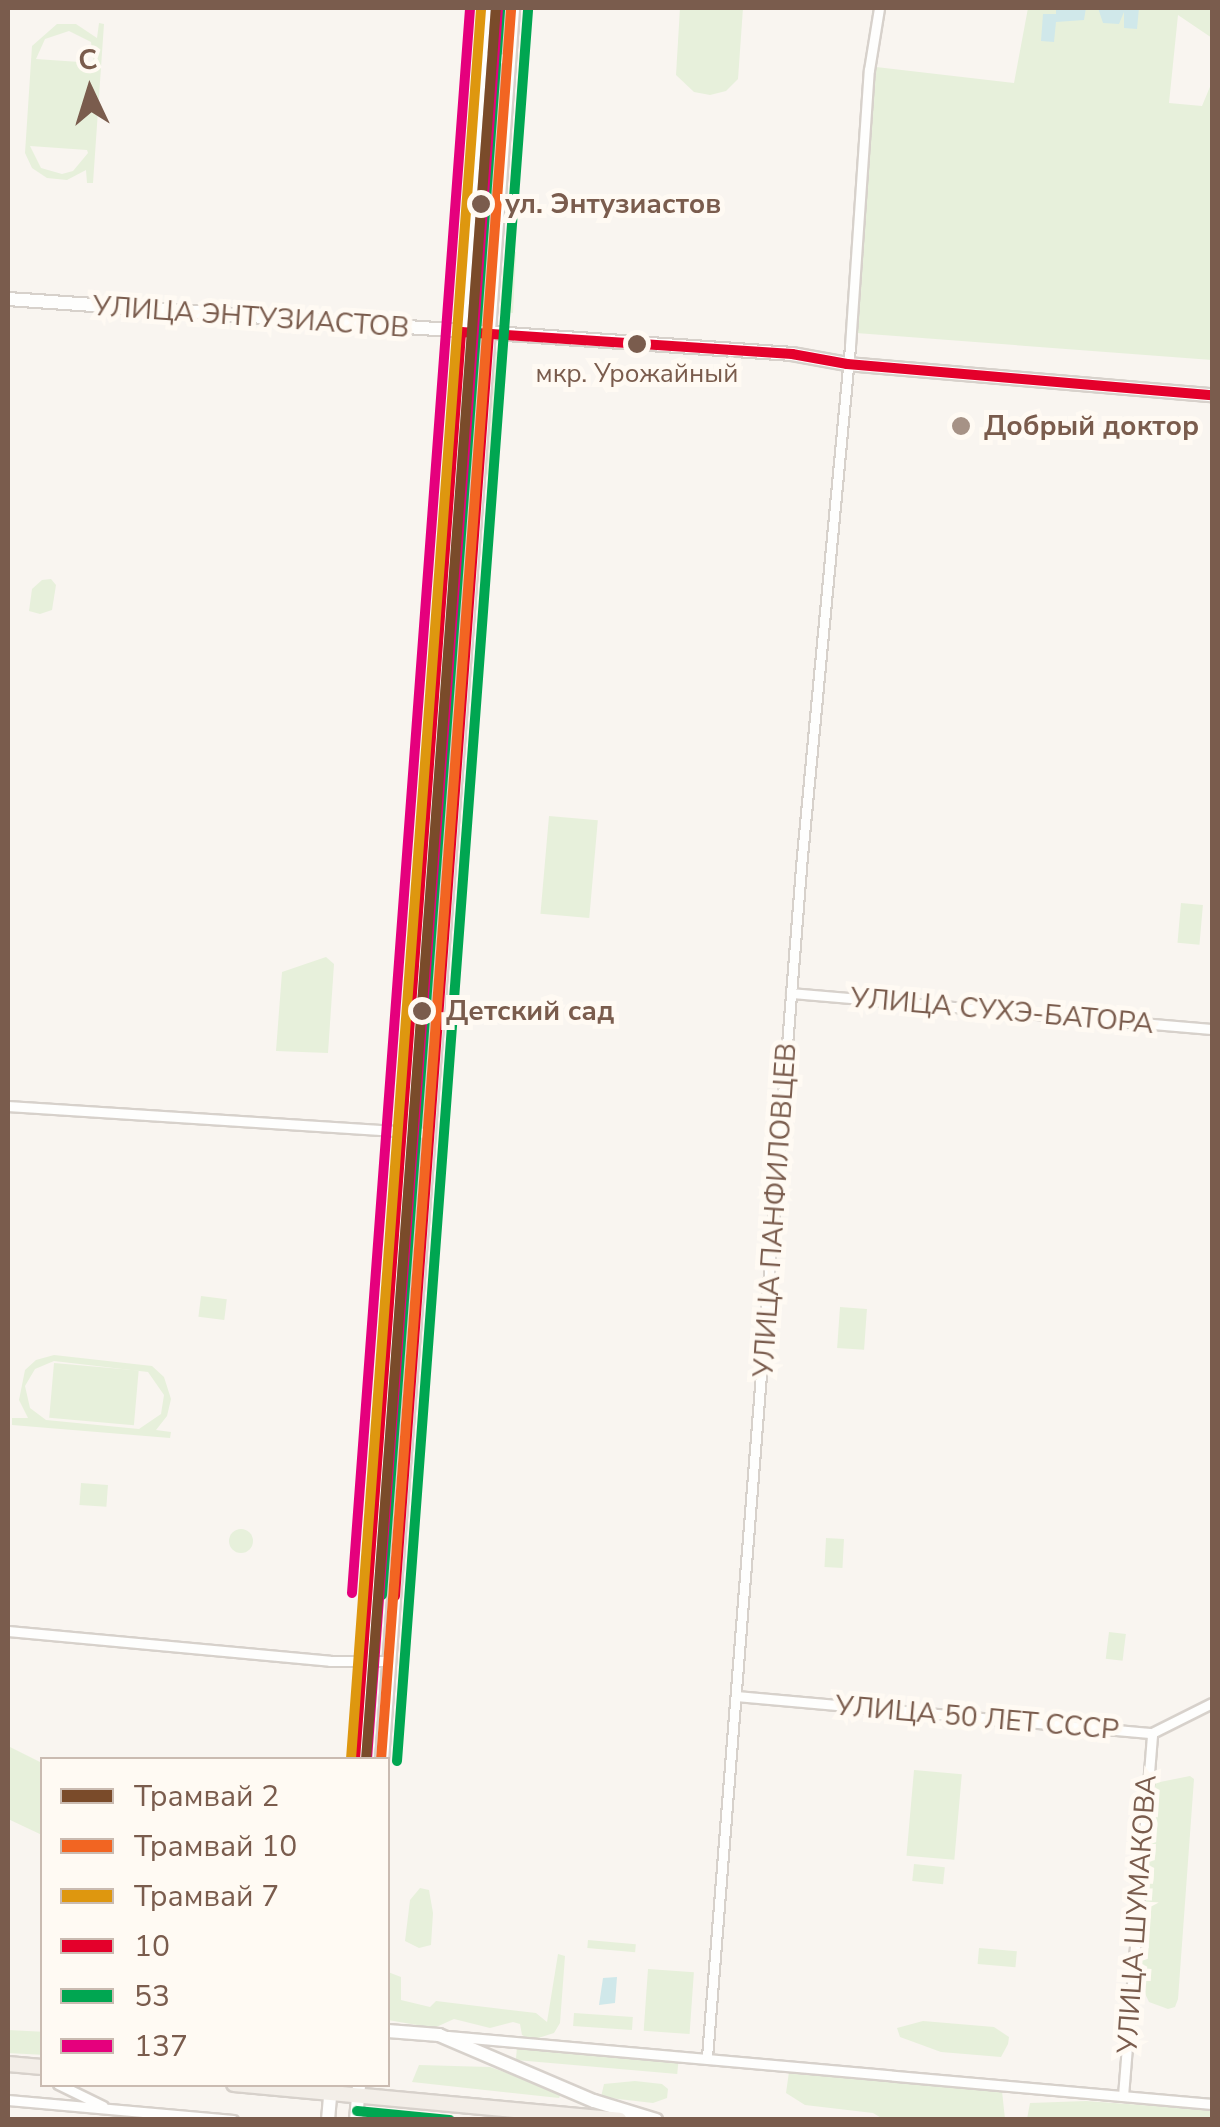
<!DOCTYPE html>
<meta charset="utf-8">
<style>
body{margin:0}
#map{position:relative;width:1220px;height:2127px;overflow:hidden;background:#f9f5f0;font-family:"Nunito Sans",sans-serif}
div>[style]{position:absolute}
.green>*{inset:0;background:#e7f0db;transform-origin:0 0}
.round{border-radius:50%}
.water>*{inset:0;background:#d0e8ea}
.roads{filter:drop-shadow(2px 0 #d7d1cb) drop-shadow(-2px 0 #d7d1cb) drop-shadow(0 2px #d7d1cb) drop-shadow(0 -2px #d7d1cb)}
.street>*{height:9px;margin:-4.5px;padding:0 4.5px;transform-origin:4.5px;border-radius:4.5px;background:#fefefd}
.secondary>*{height:12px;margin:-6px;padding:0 6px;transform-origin:6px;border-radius:6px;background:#fefefd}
.primary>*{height:14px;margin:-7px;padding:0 7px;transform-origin:7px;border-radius:7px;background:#f3eee8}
.bus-1>*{height:10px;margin:-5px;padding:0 5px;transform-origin:5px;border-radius:5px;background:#e4002b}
.bus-2>*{height:10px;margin:-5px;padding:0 5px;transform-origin:5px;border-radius:5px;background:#00a651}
.bus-3>*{height:10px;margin:-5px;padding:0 5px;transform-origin:5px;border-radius:5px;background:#e5007d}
.tram-1>*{height:10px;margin:-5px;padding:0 5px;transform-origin:5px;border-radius:5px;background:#7a4b2a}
.tram-2>*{height:10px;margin:-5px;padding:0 5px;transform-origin:5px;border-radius:5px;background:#f26522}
.tram-3>*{height:10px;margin:-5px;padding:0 5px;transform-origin:5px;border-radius:5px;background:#de970f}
.dots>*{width:28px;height:28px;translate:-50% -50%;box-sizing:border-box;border:5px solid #fffaf3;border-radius:50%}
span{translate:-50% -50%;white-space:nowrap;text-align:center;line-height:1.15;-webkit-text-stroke:10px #fffaf3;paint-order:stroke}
.bus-label{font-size:26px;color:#7a5c4d}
.stop-label{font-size:28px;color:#7a5c4d;font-weight:700}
.left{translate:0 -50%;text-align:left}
.street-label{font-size:28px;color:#7a5c4d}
.poi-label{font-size:28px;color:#7a5c4d;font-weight:700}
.frame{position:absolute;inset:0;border:10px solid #7a5c4d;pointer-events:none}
.legend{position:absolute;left:40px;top:1757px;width:350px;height:330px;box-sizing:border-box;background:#fffaf3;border:2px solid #cabbb1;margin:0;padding:12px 18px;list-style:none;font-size:30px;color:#7a5c4d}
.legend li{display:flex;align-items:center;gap:20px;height:50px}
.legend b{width:50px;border:2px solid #cabbb1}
.north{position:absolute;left:40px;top:40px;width:100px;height:100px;-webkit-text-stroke:8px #fffaf3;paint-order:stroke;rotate:356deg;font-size:28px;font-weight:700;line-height:40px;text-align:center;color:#7a5c4d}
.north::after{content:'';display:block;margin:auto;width:35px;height:45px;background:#7a5c4d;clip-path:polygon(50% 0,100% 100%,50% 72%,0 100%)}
</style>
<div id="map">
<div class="green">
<div style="clip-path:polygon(680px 8px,743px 8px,738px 79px,726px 91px,710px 95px,694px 92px,676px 75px)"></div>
<div style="clip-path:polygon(1028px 8px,1212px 8px,1212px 38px,1178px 15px,1169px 103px,1202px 106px,1212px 82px,1212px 360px,856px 333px,876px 67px,1014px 83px)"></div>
<div style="clip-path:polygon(evenodd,99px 23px,104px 24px,93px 183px,87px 183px,86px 170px,67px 180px,47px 178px,32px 168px,25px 153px,32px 46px,57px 24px,76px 24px,97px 38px,99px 23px,69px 31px,91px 42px,94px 63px,36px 59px,45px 39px,69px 31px,99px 23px,30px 146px,87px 150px,88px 153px,73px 171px,62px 174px,41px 168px,30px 146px)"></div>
<div style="clip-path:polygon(509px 250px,516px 252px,513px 313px,500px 312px,503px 269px)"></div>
<div style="clip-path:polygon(499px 348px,507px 352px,496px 484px,490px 482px,486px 471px,494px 356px)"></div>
<div style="clip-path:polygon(51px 579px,56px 585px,52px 610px,40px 614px,29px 611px,32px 589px,42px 580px)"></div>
<div style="left:549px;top:816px;width:49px;height:98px;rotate:5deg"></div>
<div style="left:1181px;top:903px;width:22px;height:40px;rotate:5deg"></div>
<div style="clip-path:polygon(326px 957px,334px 964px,328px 1053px,276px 1051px,282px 972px)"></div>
<div style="left:201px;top:1296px;width:26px;height:21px;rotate:7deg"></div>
<div style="left:840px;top:1307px;width:27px;height:41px;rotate:4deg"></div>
<div style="clip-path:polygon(evenodd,54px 1355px,152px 1366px,164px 1377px,171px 1399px,167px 1416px,156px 1430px,171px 1432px,170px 1438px,12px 1425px,12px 1418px,28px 1418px,19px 1400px,25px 1370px,36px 1360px,54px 1355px,54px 1361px,148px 1372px,164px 1395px,161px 1414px,139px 1429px,46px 1420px,30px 1408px,25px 1386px,35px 1369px,54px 1361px)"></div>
<div style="left:54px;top:1363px;width:85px;height:55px;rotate:5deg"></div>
<div style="left:81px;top:1483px;width:27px;height:22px;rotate:4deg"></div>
<div class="round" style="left:229px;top:1529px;width:24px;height:24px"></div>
<div style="left:826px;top:1538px;width:18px;height:29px;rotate:3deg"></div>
<div style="left:1109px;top:1632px;width:17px;height:27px;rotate:7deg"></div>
<div style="clip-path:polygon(8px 1746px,42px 1763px,42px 1835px,8px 1819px)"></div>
<div style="left:914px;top:1770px;width:48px;height:86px;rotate:5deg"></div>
<div style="clip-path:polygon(1190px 1776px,1194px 1779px,1178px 1999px,1175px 2007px,1168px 2009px,1149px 2002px,1139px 1981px,1155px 1783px)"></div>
<div style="left:914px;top:1864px;width:31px;height:17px;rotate:6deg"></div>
<div style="clip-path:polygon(420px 1888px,429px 1890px,433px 1913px,431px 1945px,419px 1948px,405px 1941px,410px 1900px)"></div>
<div style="left:588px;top:1940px;width:48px;height:8px;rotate:5deg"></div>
<div style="left:979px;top:1948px;width:38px;height:16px;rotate:5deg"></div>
<div style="clip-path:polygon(558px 1954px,565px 1956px,560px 2023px,554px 2033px,532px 2040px,522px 2035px,520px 2024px,513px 2022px,490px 2028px,454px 2019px,434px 2028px,388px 2020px,388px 1972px,401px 1977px,401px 2000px,430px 2007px,436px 2001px,536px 2013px,547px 2022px)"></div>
<div style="left:648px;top:1969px;width:46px;height:62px;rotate:4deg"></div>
<div style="left:574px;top:2013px;width:59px;height:13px;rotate:4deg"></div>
<div style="clip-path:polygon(923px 2021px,994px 2027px,1009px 2037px,1008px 2044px,1001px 2057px,941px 2052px,900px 2037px,897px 2028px)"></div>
<div style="left:8px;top:2030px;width:34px;height:23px;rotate:3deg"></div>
<div style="left:517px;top:2047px;width:162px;height:13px;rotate:5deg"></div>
<div style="clip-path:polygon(419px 2065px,490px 2067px,562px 2092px,559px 2098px,412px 2082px)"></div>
<div style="clip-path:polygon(789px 2072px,1002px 2091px,1005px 2119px,883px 2119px,873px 2113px,805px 2105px,786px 2093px)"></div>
<div style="clip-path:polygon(635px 2081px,662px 2084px,668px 2089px,667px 2098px,653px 2103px,601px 2097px,604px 2084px)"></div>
<div style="clip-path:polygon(1086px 2101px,1212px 2110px,1212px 2119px,1027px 2119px,1030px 2103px)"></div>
</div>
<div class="water">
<div style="clip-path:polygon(1056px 8px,1086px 8px,1084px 20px,1056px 22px,1054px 42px,1041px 41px,1043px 14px,1056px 14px)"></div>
<div style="clip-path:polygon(1098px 8px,1139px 8px,1137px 29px,1124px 28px,1124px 12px,1119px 24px,1103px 23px)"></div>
<div style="clip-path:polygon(617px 1977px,615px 2003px,599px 2005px,603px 1978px)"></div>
</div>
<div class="roads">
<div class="street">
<div style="left:481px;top:57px;width:28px;rotate:4deg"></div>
<div style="left:791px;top:993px;width:423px;rotate:4.9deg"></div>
<div style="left:8px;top:1106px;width:423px;rotate:3.7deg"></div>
<div style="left:8px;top:1631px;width:323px;rotate:5.3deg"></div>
<div style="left:330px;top:1661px;width:59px"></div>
<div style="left:736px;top:1696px;width:418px;rotate:5.1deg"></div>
<div style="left:1152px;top:1733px;width:67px;rotate:-26.6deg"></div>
<div style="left:448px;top:2036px;width:767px;rotate:5.09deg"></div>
<div style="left:707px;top:2057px;width:1205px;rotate:-85.48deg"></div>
<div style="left:802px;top:856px;width:512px;rotate:-84.62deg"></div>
<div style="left:850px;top:346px;width:277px;rotate:-86.1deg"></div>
<div style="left:869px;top:70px;width:63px;rotate:-80.8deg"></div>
<div style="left:58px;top:2084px;width:50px;rotate:26.1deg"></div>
<div style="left:1123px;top:2096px;width:364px;rotate:-85.4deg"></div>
<div style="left:8px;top:2100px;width:226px;rotate:5.1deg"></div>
</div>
<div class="secondary">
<div style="left:8px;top:299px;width:786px;rotate:4.01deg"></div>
<div style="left:792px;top:354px;width:56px;rotate:10.3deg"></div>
<div style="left:847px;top:364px;width:366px;rotate:4.9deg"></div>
<div style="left:355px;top:1760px;width:1757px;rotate:-85.76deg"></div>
<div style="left:382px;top:1760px;width:1757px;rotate:-85.72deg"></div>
<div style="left:388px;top:2031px;width:51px;rotate:4.5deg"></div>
<div style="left:439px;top:2035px;width:168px;rotate:23.1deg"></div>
<div style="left:594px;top:2101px;width:65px;rotate:17deg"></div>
<div style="left:328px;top:2120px;width:36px;rotate:-85deg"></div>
<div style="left:356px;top:2120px;width:36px;rotate:-85deg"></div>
</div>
<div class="primary">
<div style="left:8px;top:2064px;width:34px;rotate:5deg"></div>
<div style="left:234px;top:2084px;width:387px;rotate:5.3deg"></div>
</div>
</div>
<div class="bus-1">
<div style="left:395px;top:1596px;width:1266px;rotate:-85.74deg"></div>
<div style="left:355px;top:1760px;width:1432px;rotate:-85.75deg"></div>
<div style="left:461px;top:332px;width:332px;rotate:3.8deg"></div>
<div style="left:792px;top:354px;width:56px;rotate:10.3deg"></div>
<div style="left:847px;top:364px;width:366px;rotate:4.9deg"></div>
</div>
<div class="bus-2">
<div style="left:382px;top:1595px;width:1590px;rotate:-85.74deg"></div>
<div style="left:397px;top:1761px;width:1757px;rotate:-85.72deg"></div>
<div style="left:357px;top:2111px;width:93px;rotate:5.5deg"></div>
</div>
<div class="bus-3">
<div style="left:352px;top:1593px;width:1589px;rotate:-85.74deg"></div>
<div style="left:367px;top:1759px;width:1756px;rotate:-85.72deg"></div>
</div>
<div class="tram-1">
<div style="left:366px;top:1760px;width:1757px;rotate:-85.76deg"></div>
</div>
<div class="tram-2">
<div style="left:381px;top:1760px;width:1756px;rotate:-85.75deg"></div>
</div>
<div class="tram-3">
<div style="left:351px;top:1759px;width:1756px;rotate:-85.75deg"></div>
</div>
<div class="dots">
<div style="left:481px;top:204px;background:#7a5c4d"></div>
<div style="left:637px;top:344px;background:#7a5c4d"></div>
<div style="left:961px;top:426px;background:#a69286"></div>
<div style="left:422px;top:1011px;background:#7a5c4d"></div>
</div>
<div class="bus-label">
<span style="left:637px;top:374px">мкр. Урожайный</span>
</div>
<div class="stop-label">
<span class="left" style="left:505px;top:204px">ул. Энтузиастов</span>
<span class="left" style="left:446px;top:1011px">Детский сад</span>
</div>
<div class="street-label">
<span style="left:251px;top:317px;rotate:4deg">УЛИЦА ЭНТУЗИАСТОВ</span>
<span style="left:1002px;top:1011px;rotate:5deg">УЛИЦА СУХЭ-БАТОРА</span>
<span style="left:775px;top:1210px;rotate:-86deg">УЛИЦА ПАНФИЛОВЦЕВ</span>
<span style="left:977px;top:1718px;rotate:5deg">УЛИЦА 50 ЛЕТ СССР</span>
<span style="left:1137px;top:1914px;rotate:-86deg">УЛИЦА ШУМАКОВА</span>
</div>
<div class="poi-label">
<span class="left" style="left:984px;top:426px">Добрый доктор</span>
</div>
<div class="frame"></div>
<ul class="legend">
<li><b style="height:12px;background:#7a4b2a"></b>Трамвай 2</li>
<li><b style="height:12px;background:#f26522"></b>Трамвай 10</li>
<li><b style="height:12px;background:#de970f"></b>Трамвай 7</li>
<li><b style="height:12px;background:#e4002b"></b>10</li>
<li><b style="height:12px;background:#00a651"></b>53</li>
<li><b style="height:12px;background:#e5007d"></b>137</li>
</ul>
<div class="north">С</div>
</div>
